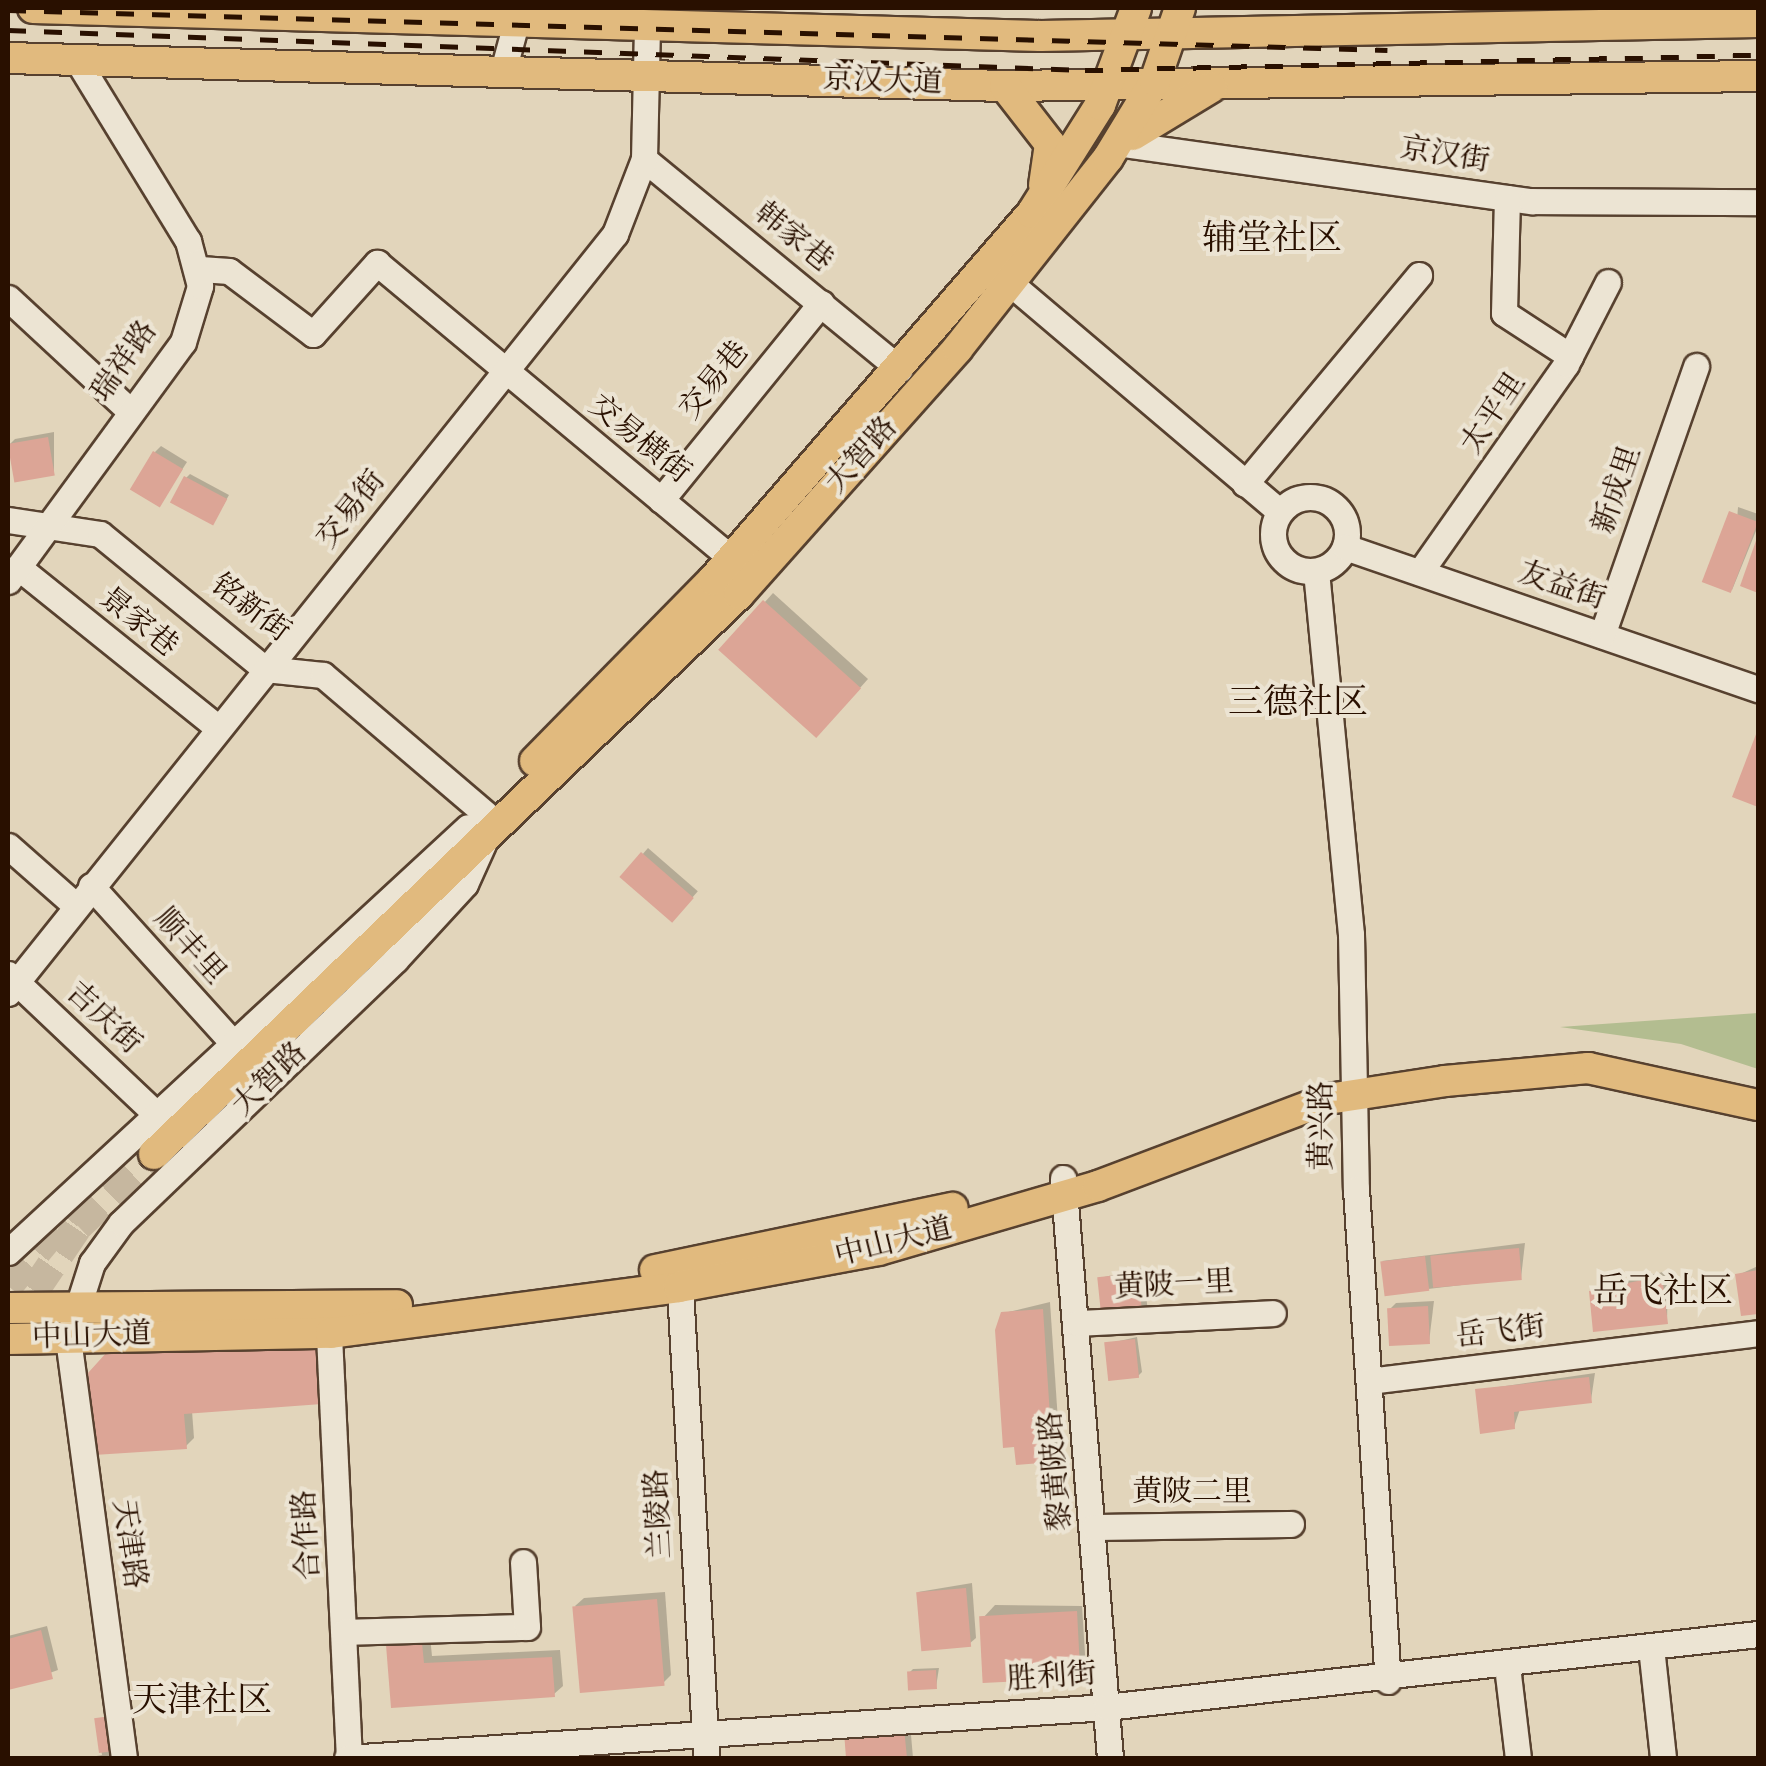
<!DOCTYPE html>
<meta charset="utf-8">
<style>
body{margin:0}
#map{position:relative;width:1766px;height:1766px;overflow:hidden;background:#e2d5bb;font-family:"IM FELL English","Noto Serif SC",serif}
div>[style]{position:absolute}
.green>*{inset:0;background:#b3bd90}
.shadow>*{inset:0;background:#0003;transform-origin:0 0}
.building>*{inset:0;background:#dca596;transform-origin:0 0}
.major-tunnel>*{height:30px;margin-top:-15px;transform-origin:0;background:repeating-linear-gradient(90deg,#c6b79f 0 30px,transparent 0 45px)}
.roads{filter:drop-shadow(2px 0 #57412f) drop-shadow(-2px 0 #57412f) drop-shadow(0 2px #57412f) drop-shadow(0 -2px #57412f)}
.minor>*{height:25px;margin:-12.5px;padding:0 12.5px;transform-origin:12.5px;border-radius:12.5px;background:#ece4d3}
.minor>.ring{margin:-12.5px;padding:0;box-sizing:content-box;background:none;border:25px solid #ece4d3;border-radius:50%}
.major>*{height:30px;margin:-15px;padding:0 15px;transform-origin:15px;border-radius:15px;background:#e1ba7e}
.rail>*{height:5px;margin-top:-2.5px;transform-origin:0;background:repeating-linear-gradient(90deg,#291000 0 18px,transparent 0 36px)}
span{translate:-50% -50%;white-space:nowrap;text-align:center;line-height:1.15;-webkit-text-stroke:8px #ece4d3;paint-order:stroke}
.street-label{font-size:30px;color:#291000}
.quarter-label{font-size:35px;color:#291000}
.frame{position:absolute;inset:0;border:10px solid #291000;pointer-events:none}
</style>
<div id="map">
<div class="green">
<div style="clip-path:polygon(1758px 1013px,1758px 1069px,1681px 1044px,1560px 1027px)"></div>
</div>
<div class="shadow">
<div style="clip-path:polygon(54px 432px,54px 473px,9px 445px,15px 439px)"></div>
<div style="clip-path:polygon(161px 446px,187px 462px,160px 504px,155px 452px)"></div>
<div style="clip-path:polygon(190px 474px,229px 495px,216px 518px,186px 478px)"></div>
<div style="clip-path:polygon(1738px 507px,1758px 514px,1758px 526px,1732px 590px)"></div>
<div style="clip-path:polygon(773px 593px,868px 679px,825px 727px,722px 650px)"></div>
<div style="left:648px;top:848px;width:66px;height:39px;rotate:41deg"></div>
<div style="clip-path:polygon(1525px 1243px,1521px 1278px,1428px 1289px,1382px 1261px)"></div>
<div style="clip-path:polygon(1758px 1266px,1758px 1311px,1743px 1313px,1738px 1275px)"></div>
<div style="clip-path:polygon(1143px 1268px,1149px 1321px,1100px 1278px)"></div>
<div style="clip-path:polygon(1668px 1271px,1667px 1322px,1591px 1292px,1597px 1286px)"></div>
<div style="clip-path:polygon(1434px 1301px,1429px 1342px,1390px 1309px,1396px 1303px)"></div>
<div style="clip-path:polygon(1050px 1302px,1060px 1451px,1052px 1460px,1004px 1313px)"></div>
<div style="clip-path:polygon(1137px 1337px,1142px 1372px,1138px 1376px,1106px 1344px)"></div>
<div style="clip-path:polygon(1595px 1373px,1591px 1400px,1520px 1409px,1514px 1427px,1478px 1390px)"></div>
<div style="clip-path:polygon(91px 1374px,192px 1411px,194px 1438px,186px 1446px)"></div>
<div style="clip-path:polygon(972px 1583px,976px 1638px,969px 1644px,918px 1592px)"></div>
<div style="clip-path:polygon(665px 1592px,671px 1675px,663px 1683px,575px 1606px,584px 1598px)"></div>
<div style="clip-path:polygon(995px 1605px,1082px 1606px,1086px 1670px,1080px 1676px,982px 1619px)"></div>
<div style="clip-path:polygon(47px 1626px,58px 1670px,8px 1688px,8px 1636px)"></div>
<div style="clip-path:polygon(430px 1636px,432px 1656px,560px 1650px,563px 1686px,554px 1694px,394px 1706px,389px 1646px)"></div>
<div style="clip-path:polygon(939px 1668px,936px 1687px,909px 1673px,913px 1669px)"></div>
<div style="clip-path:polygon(114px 1714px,119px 1745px,110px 1754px,119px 1758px,85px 1758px,102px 1755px,96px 1720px)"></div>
<div style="clip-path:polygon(910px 1723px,913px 1758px,849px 1758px,847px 1733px)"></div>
<div style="clip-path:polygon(597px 1749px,598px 1758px,457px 1758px)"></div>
</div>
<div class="building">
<div style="left:48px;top:437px;width:39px;height:41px;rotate:80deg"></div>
<div style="left:153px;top:451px;width:35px;height:45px;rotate:31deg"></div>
<div style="left:184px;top:476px;width:49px;height:30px;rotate:28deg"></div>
<div style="left:1729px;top:511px;width:31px;height:76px;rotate:21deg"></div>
<div style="clip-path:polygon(1758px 535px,1758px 593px,1740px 586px)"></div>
<div style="left:763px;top:600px;width:132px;height:67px;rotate:42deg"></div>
<div style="clip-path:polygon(1758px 729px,1758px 807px,1732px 797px)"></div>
<div style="left:641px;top:852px;width:70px;height:33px;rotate:41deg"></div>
<div style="left:1519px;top:1248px;width:32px;height:89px;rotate:85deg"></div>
<div style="left:1425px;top:1256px;width:35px;height:45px;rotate:83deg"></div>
<div style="clip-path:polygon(1758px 1270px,1758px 1314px,1741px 1316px,1735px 1274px)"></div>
<div style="left:1138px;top:1273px;width:56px;height:41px;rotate:84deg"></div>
<div style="clip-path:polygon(1662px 1276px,1668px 1324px,1593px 1332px,1589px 1291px)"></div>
<div style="left:1428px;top:1306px;width:38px;height:41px;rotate:87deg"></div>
<div style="clip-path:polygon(1043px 1309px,1053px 1462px,1016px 1465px,1014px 1447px,1003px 1448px,995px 1330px,1001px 1312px)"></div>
<div style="left:1135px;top:1339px;width:39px;height:31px;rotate:84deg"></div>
<div style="clip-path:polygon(319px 1344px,322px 1404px,184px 1414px,187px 1449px,94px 1455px,88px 1373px,107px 1352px)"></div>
<div style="clip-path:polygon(1589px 1377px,1592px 1403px,1514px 1412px,1515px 1429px,1480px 1434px,1475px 1389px)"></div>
<div style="left:966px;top:1588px;width:59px;height:50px;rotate:85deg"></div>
<div style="left:657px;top:1599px;width:87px;height:85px;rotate:85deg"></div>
<div style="left:1077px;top:1611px;width:67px;height:98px;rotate:87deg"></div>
<div style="clip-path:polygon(41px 1630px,53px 1679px,8px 1690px,8px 1639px)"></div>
<div style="clip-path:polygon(422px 1643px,424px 1663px,552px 1657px,555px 1697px,391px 1708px,386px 1645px)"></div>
<div style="left:936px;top:1670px;width:19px;height:29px;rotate:87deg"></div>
<div style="left:111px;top:1716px;width:35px;height:17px;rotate:82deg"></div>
<div style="clip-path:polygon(904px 1728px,907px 1758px,846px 1758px,844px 1732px)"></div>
</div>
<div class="major-tunnel">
<div style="left:8px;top:1286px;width:99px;rotate:-50.3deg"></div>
<div style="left:9px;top:1328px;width:123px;rotate:-55.9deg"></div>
<div style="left:78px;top:1226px;width:105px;rotate:-43.5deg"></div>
</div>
<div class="roads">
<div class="minor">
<div style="left:503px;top:71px;width:65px;rotate:-74.9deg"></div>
<div style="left:1124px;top:144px;width:412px;rotate:8deg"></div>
<div style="left:1532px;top:201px;width:226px;rotate:0.3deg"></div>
<div style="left:644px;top:159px;width:331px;rotate:39.4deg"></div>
<div style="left:1507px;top:198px;width:115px;rotate:91.5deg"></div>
<div style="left:1504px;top:313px;width:79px;rotate:33.1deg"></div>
<div style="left:200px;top:269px;width:29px;rotate:4deg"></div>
<div style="left:229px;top:271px;width:105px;rotate:36.9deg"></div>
<div style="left:313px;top:334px;width:96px;rotate:-48deg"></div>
<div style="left:377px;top:263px;width:462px;rotate:39.8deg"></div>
<div style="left:1010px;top:283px;width:353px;rotate:40.3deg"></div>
<div style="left:8px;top:298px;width:166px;rotate:42.8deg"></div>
<div style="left:1245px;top:484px;width:272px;rotate:-50.2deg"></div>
<div class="ring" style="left:1273px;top:497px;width:49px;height:49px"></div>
<div style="left:661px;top:500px;width:254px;rotate:-50.9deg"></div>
<div style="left:8px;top:520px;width:93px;rotate:8.7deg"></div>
<div style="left:100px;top:534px;width:213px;rotate:39.3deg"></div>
<div style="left:265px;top:669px;width:58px;rotate:5.9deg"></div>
<div style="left:323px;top:675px;width:214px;rotate:40.5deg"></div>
<div style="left:1345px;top:547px;width:437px;rotate:19deg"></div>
<div style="left:18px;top:567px;width:257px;rotate:38.8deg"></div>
<div style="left:1316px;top:571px;width:365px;rotate:84.5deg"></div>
<div style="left:1351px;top:934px;width:255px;rotate:88.9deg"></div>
<div style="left:1356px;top:1189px;width:493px;rotate:86.3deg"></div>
<div style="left:1420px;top:572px;width:254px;rotate:-54.9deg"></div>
<div style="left:1566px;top:364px;width:92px;rotate:-62.9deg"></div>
<div style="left:8px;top:581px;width:296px;rotate:-53.8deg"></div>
<div style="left:183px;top:342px;width:59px;rotate:-73.1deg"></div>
<div style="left:200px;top:286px;width:47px;rotate:-104.9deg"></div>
<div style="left:188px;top:241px;width:212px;rotate:-121.5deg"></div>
<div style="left:1602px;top:635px;width:285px;rotate:-70.7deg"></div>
<div style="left:8px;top:846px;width:91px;rotate:41.4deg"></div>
<div style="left:91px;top:886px;width:221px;rotate:47.9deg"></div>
<div style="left:8px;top:974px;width:201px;rotate:43.4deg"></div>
<div style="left:8px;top:993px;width:972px;rotate:-51.35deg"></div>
<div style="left:615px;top:234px;width:80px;rotate:-68.9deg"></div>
<div style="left:644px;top:159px;width:131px;rotate:-88.7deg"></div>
<div style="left:1063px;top:1178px;width:582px;rotate:85.37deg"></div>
<div style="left:8px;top:1252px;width:626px;rotate:-42.74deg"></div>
<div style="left:679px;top:1271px;width:488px;rotate:86.8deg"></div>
<div style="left:328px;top:1314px;width:444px;rotate:87.3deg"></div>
<div style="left:1078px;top:1323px;width:195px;rotate:-2.9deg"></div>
<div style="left:1369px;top:1381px;width:392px;rotate:-7deg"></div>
<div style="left:1094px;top:1527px;width:197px;rotate:-0.9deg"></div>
<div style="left:344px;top:1632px;width:183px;rotate:-1.6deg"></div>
<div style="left:527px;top:1627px;width:65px;rotate:-93.5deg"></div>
<div style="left:1651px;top:1647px;width:112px;rotate:83.8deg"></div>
<div style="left:1507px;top:1666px;width:93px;rotate:83.2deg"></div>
<div style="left:124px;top:1758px;width:424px;rotate:-97.6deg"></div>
<div style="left:68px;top:1338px;width:79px;rotate:-72.3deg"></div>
<div style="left:92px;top:1263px;width:49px;rotate:-54.1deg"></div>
<div style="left:121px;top:1223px;width:380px;rotate:-43.8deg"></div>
<div style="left:395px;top:960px;width:103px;rotate:-47.4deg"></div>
<div style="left:465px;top:884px;width:44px;rotate:-65.8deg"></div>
<div style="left:347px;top:1758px;width:761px;rotate:-3.84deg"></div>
<div style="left:1106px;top:1707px;width:656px;rotate:-6.39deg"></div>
</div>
<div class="major">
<div style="left:33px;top:8px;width:1008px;rotate:1.59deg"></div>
<div style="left:1041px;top:36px;width:717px;rotate:-1.12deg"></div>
<div style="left:8px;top:58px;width:997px;rotate:1.61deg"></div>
<div style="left:1005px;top:86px;width:753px;rotate:-0.76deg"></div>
<div style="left:1005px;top:86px;width:73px;rotate:52.2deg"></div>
<div style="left:1050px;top:144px;width:41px;rotate:98.3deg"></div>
<div style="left:1133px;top:135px;width:92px;rotate:-31.3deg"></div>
<div style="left:535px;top:761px;width:254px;rotate:-45.5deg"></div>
<div style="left:713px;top:580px;width:486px;rotate:-49deg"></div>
<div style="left:1032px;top:213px;width:128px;rotate:-57.8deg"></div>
<div style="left:1100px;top:105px;width:103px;rotate:-69.6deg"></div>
<div style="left:154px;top:1154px;width:810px;rotate:-43.75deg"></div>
<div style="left:739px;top:594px;width:329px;rotate:-48.3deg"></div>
<div style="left:958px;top:348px;width:242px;rotate:-51.7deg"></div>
<div style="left:1108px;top:158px;width:90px;rotate:-58.6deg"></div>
<div style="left:1155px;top:81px;width:77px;rotate:-71.1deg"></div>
<div style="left:655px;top:1270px;width:304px;rotate:-11.8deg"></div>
<div style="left:8px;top:1308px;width:389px;rotate:-0.4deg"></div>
<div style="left:8px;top:1339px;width:323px;rotate:-1.1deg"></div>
<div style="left:331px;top:1333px;width:351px;rotate:-7.5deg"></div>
<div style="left:679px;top:1287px;width:203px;rotate:-10.5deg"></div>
<div style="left:879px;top:1250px;width:228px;rotate:-16.3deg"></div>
<div style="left:1098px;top:1186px;width:246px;rotate:-20.7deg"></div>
<div style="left:1328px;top:1099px;width:118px;rotate:-8.7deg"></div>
<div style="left:1445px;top:1081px;width:144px;rotate:-5.2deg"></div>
<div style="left:1588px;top:1068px;width:174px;rotate:12.3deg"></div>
</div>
</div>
<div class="rail">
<div style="left:8px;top:10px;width:1380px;rotate:1.66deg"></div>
<div style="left:8px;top:30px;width:1078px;rotate:2.13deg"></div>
<div style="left:1085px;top:70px;width:673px;rotate:-1.28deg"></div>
</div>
<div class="street-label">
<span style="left:883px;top:82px;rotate:2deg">京汉大道</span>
<span style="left:1445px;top:156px;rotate:9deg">京汉街</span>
<span style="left:793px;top:238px;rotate:39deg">韩家巷</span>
<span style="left:125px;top:362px;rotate:-55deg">瑞祥路</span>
<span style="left:715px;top:381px;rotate:-51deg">交易巷</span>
<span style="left:1494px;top:414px;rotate:-56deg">太平里</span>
<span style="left:639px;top:440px;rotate:39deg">交易横街</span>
<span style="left:862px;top:456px;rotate:-48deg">大智路</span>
<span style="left:1618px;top:490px;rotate:-71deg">新成里</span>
<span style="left:352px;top:510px;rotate:-51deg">交易街</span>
<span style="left:1562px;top:587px;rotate:19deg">友益街</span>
<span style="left:250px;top:609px;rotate:37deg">铭新街</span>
<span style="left:138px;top:623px;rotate:39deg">景家巷</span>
<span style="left:189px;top:947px;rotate:48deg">顺丰里</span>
<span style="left:103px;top:1019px;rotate:43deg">吉庆街</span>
<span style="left:270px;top:1080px;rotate:-44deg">大智路</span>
<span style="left:1323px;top:1126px;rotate:-90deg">黄兴路</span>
<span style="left:894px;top:1243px;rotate:-14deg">中山大道</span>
<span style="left:1174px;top:1286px;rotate:-3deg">黄陂一里</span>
<span style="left:1501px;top:1333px;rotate:-7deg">岳飞街</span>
<span style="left:92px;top:1337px;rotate:-2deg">中山大道</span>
<span style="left:1057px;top:1471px;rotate:-95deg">黎黄陂路</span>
<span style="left:1192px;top:1493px">黄陂二里</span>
<span style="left:660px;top:1514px;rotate:-93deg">兰陵路</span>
<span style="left:308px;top:1535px;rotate:-93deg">合作路</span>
<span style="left:128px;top:1544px;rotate:82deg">天津路</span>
<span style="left:1052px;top:1678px;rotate:-4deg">胜利街</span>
</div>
<div class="quarter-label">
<span style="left:1272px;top:240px">辅堂社区</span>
<span style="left:1298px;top:704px">三德社区</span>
<span style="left:1663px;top:1293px">岳飞社区</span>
<span style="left:202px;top:1702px">天津社区</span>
</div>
<div class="frame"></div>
</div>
